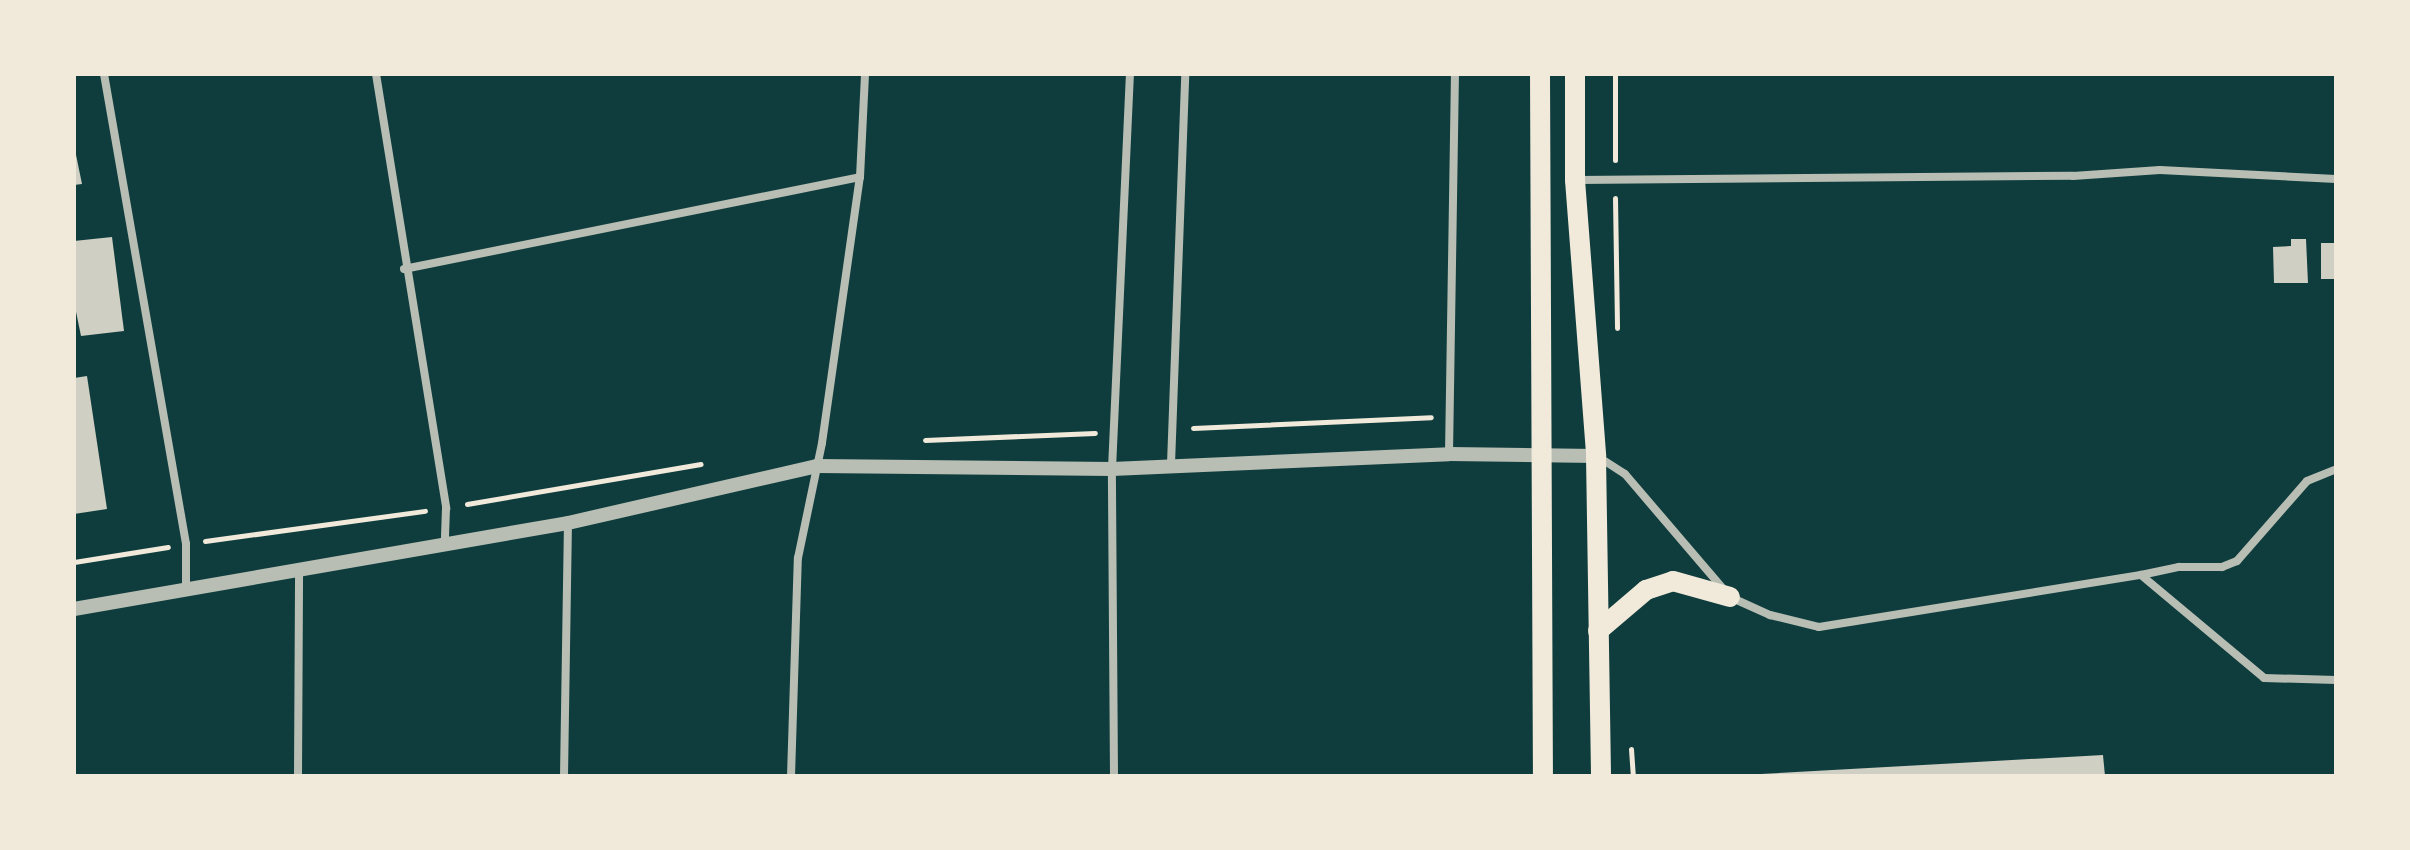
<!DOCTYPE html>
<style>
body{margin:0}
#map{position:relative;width:2410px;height:850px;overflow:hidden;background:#0f3d3e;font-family:"Source Sans 3",sans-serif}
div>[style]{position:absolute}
.building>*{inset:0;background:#cfcfc3;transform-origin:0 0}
.path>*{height:5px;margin:-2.5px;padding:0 2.5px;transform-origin:2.5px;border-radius:2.5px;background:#f1e9da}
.minor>*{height:8px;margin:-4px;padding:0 4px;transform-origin:4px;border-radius:4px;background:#b8beb3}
.tertiary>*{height:14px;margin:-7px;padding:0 7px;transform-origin:7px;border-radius:7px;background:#b8beb3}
.primary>*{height:20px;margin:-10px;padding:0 10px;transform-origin:10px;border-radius:10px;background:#f1e9da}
span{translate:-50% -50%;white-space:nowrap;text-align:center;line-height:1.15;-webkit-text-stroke:8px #f1e9da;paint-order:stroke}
.frame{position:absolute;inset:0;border:76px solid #f1e9da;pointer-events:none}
</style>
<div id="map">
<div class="building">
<div style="clip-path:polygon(74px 145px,82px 184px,74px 185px)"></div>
<div style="clip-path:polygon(112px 237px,124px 331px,81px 336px,74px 302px,74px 241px)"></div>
<div style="clip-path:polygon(2291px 239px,2306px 239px,2308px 283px,2274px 283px,2273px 247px,2291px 246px)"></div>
<div style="left:2321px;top:243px;width:15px;height:36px"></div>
<div style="clip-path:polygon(87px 376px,107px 509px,74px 514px,74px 378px)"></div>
<div style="clip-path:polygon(2103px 755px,2105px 776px,1761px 776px,1761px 774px)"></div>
</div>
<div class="path">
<div style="left:1615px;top:160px;width:86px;rotate:-90deg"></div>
<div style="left:1615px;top:198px;width:130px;rotate:89.1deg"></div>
<div style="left:1193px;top:428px;width:238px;rotate:-2.6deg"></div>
<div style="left:925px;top:440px;width:170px;rotate:-2.4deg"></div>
<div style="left:467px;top:504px;width:237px;rotate:-9.7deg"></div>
<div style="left:205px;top:541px;width:222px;rotate:-7.8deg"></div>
<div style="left:74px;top:562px;width:95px;rotate:-9.1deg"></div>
<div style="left:1631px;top:749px;width:27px;rotate:86deg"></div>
</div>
<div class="minor">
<div style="left:104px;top:74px;width:477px;rotate:80.1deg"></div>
<div style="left:186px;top:544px;width:46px;rotate:90deg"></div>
<div style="left:376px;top:74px;width:440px;rotate:80.8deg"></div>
<div style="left:446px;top:508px;width:35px;rotate:92deg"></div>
<div style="left:1577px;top:180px;width:496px;rotate:-0.5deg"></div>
<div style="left:2073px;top:176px;width:87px;rotate:-3.9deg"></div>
<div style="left:2160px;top:170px;width:176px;rotate:2.9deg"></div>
<div style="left:404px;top:269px;width:465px;rotate:-11.4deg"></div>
<div style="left:1449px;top:454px;width:380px;rotate:-89.1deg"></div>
<div style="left:1597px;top:456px;width:33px;rotate:33deg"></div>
<div style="left:1625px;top:474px;width:162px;rotate:49.5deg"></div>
<div style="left:1730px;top:597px;width:44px;rotate:24.2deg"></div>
<div style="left:1770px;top:615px;width:50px;rotate:13.8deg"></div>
<div style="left:1819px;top:627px;width:326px;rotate:-9.2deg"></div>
<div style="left:2141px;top:575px;width:160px;rotate:39.9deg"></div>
<div style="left:2264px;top:678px;width:72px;rotate:1.6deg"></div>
<div style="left:1171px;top:464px;width:390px;rotate:-87.9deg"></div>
<div style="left:2141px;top:575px;width:39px;rotate:-12deg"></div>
<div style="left:2179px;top:567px;width:43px"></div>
<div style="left:2222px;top:567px;width:16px;rotate:-22deg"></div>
<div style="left:2237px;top:561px;width:106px;rotate:-48.8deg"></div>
<div style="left:2307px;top:481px;width:31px;rotate:-22deg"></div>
<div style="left:298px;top:776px;width:205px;rotate:-89.7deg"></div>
<div style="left:564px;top:776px;width:253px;rotate:-89.1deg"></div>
<div style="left:791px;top:776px;width:218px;rotate:-88.2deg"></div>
<div style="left:798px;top:558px;width:117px;rotate:-78.2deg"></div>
<div style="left:822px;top:443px;width:269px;rotate:-81.9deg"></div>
<div style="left:860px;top:177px;width:103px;rotate:-87.2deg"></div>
<div style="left:1114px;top:776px;width:307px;rotate:-90.4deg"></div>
<div style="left:1112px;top:469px;width:395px;rotate:-87.4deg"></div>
</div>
<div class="tertiary">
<div style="left:74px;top:609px;width:501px;rotate:-9.88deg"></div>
<div style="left:568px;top:523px;width:255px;rotate:-12.9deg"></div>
<div style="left:817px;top:466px;width:295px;rotate:0.6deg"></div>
<div style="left:1112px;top:469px;width:337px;rotate:-2.5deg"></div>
<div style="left:1449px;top:454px;width:147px;rotate:0.8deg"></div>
</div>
<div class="primary">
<div style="left:1540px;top:74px;width:702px;rotate:89.76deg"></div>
<div style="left:1575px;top:74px;width:106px;rotate:90deg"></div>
<div style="left:1575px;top:180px;width:277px;rotate:85.6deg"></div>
<div style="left:1596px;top:456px;width:320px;rotate:89.1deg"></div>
<div style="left:1598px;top:631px;width:63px;rotate:-40.5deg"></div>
<div style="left:1646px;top:590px;width:28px;rotate:-18deg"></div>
<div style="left:1673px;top:581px;width:59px;rotate:15.7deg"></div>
</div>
<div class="frame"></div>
</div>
